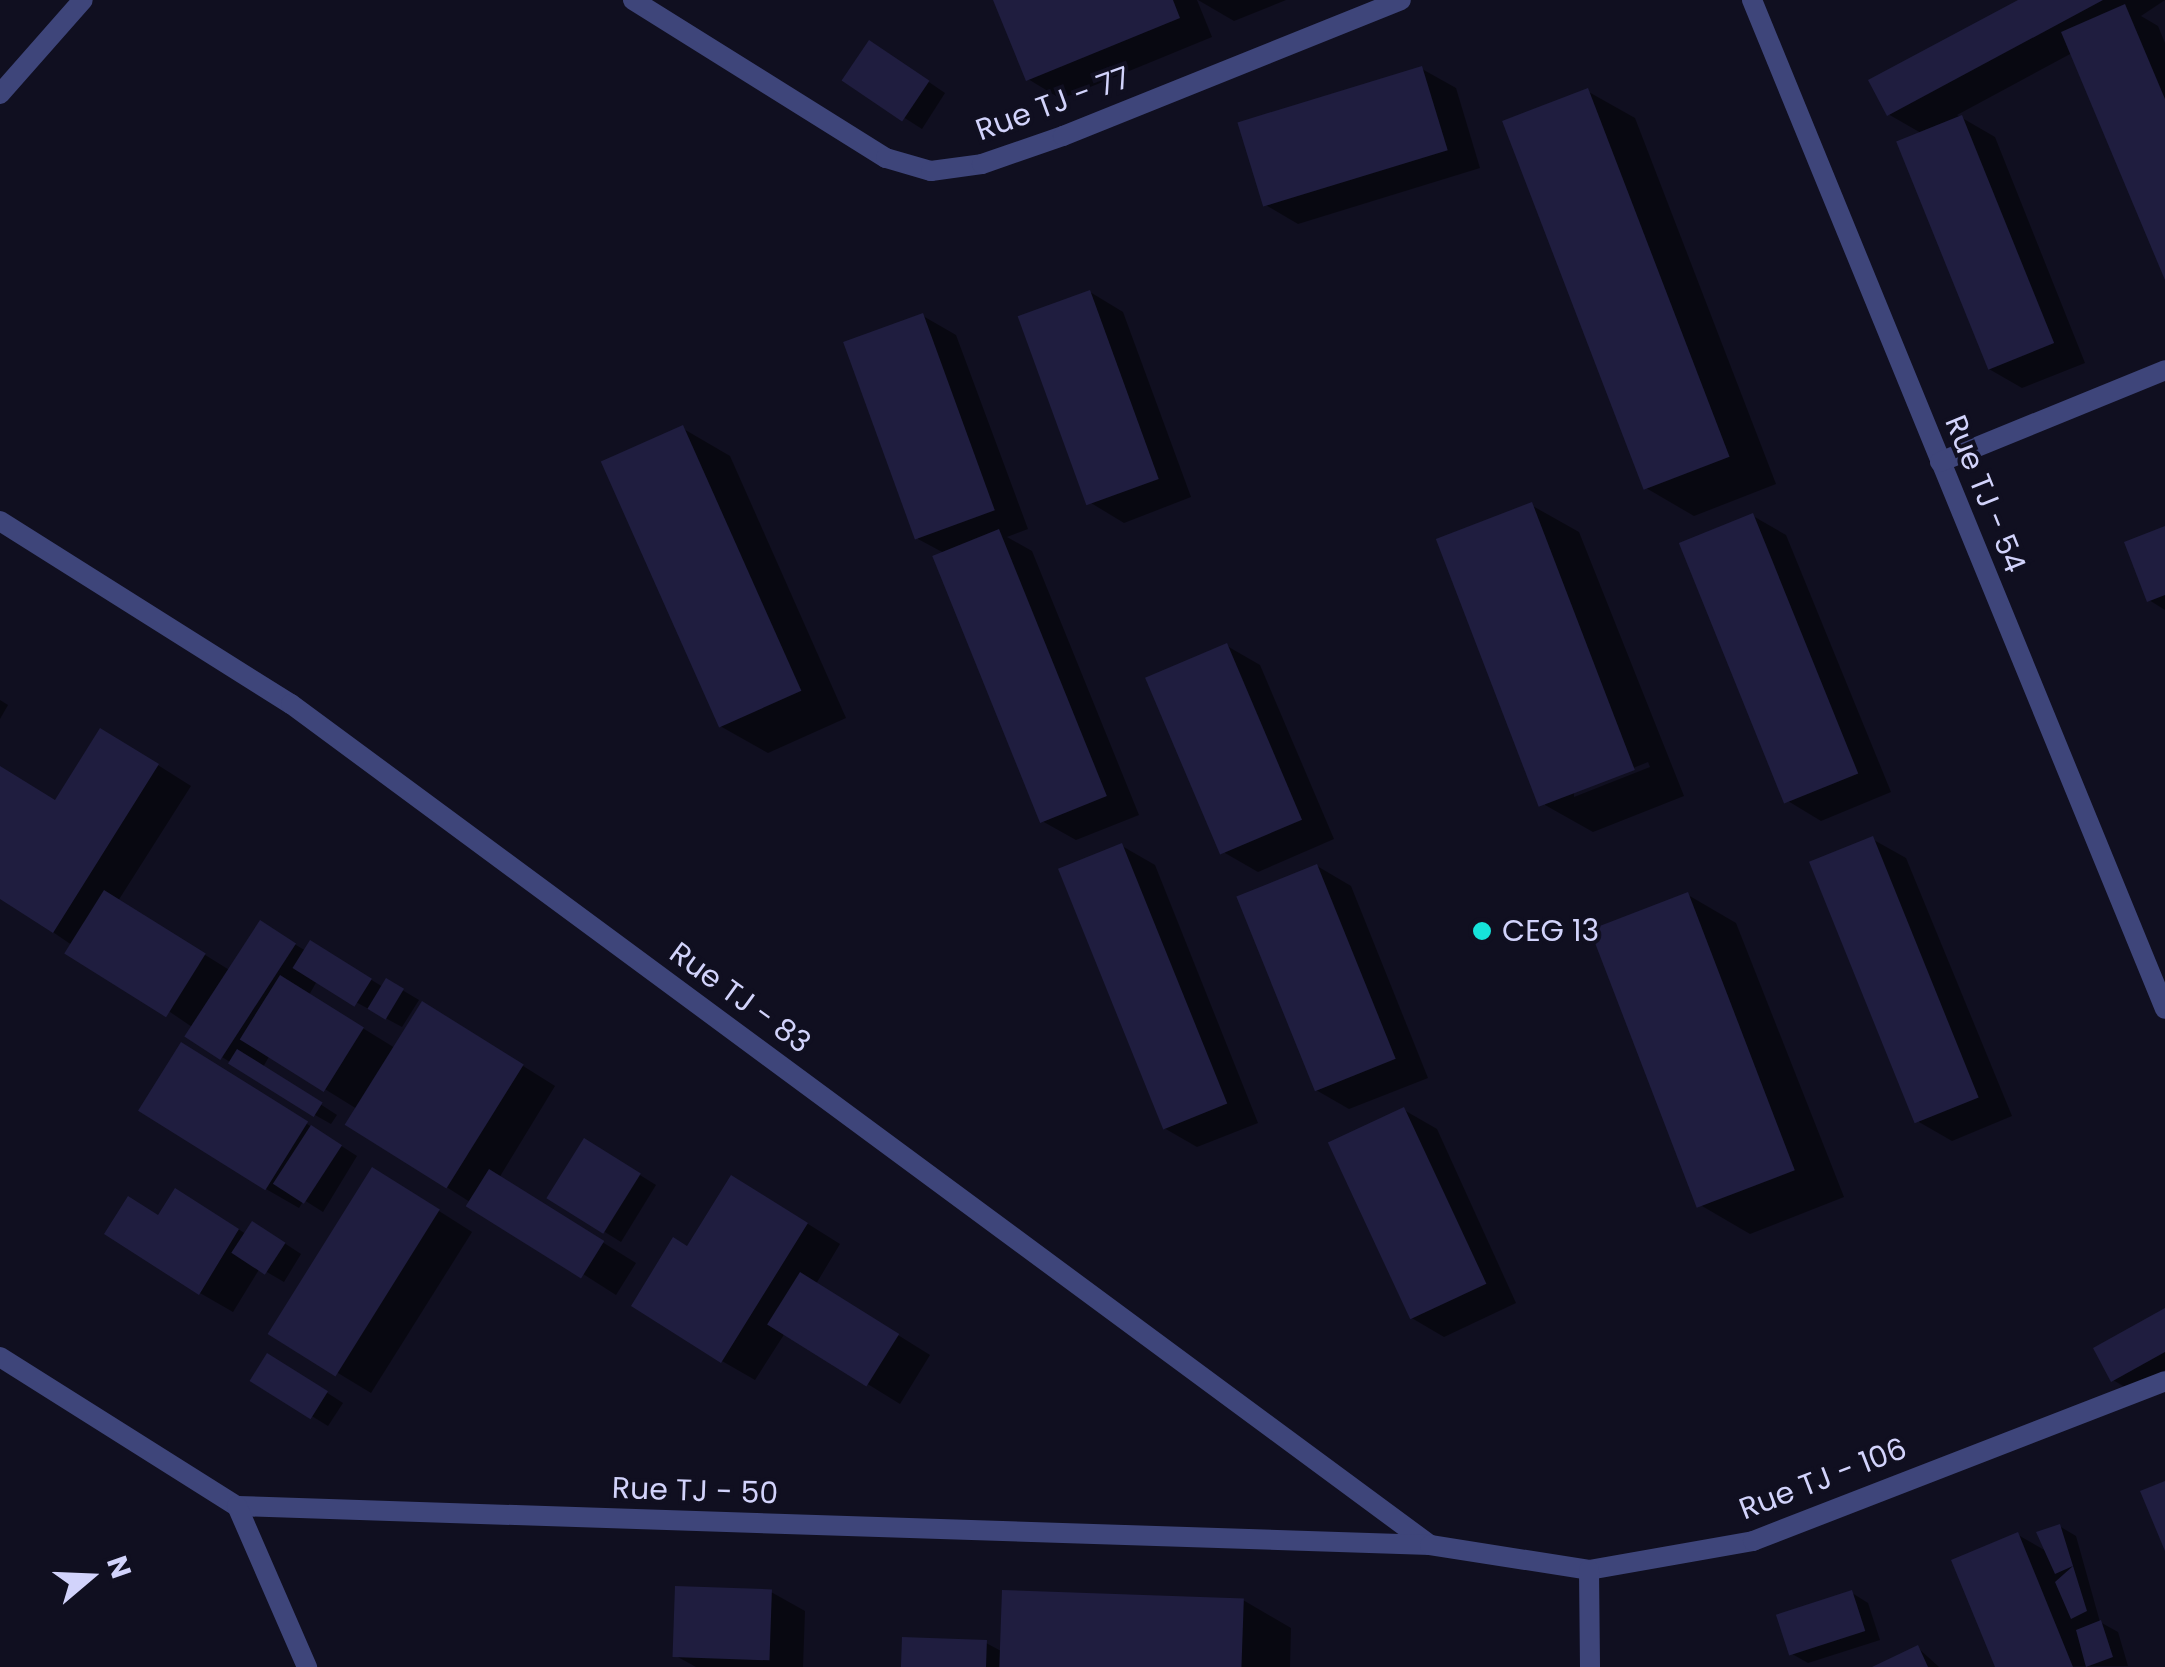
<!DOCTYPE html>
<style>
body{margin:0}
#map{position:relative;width:2165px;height:1667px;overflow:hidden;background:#100f20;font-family:Poppins,sans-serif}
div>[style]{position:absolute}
.shadow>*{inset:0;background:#0007}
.building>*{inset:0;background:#1f1d3f;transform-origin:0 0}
.street>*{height:20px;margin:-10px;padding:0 10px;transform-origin:10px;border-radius:10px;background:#3e457a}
.dots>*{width:28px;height:28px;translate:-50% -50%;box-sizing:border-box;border:5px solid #100f20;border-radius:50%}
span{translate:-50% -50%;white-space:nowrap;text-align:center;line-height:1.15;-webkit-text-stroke:8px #100f20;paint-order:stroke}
.street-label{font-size:30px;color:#d2d3fb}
.poi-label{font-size:30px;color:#d2d3fb}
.left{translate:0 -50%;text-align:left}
.north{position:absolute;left:40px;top:1527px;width:100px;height:100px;-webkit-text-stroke:8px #100f20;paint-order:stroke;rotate:71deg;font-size:28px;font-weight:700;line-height:40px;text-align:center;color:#d2d3fb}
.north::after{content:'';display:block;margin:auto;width:35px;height:45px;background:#d2d3fb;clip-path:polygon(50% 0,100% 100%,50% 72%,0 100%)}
</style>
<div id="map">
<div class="shadow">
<div style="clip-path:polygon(996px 0,1197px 0,1212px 37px,1061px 99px,1028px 79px)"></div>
<div style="clip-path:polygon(1198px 0,1286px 0,1234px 21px)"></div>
<div style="clip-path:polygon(2024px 0,2165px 0,2141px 16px,2158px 26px,2165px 43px,2165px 274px,2072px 53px,1957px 115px,1995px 137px,2085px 363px,2022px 388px,1989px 369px,1921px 133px,1888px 114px)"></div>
<div style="clip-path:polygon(886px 53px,945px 93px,922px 129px,847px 81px)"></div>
<div style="clip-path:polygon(1422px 69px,1456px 88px,1480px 168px,1298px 224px,1264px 204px)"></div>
<div style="clip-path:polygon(1587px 91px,1635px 118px,1776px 484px,1694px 516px,1646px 488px)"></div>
<div style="clip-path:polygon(1090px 292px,1123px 312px,1191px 497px,1124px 523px,1091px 503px)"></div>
<div style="clip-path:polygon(923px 316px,956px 335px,1028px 529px,1007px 537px,1032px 551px,1139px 815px,1076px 840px,1042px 821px,944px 553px,918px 539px)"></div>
<div style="clip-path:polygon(682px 428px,730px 456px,846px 718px,768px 753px,720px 726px)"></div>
<div style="clip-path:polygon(evenodd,1531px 505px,1579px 532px,1684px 796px,1593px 832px,1545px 805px,1531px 505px,1648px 762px,1650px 767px,1574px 797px,1574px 792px,1648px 762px)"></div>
<div style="clip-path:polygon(1753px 516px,1786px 535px,1891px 792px,1821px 821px,1788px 801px)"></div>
<div style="clip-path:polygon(2165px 529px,2165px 610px,2149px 600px)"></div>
<div style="clip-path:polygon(1227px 646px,1260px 665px,1334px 839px,1258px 872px,1225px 853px)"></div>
<div style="clip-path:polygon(0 700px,8px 705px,0 719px)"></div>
<div style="clip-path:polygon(134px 750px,191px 786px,118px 901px,231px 971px,261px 924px,306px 951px,311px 943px,383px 987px,387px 981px,419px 1000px,402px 1027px,317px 981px,309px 995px,395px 1048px,455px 1023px,555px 1086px,499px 1178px,636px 1263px,616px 1295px,448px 1188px,357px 1109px,270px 1055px,263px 1067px,337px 1115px,331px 1124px,315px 1115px,190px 1037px,195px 1029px,0 896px,0 768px,56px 802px)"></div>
<div style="clip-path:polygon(1872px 839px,1906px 858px,2012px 1116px,1952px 1141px,1919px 1122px)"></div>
<div style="clip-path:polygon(1122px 846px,1155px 865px,1258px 1123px,1197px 1147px,1164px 1128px)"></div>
<div style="clip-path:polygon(1317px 866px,1351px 886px,1428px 1078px,1349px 1109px,1316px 1090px)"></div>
<div style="clip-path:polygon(1688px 895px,1736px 923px,1844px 1197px,1750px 1234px,1702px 1206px)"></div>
<div style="clip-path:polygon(215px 1065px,357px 1156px,323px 1212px,304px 1200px,299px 1208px,266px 1189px)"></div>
<div style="clip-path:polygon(1404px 1110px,1437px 1129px,1516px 1303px,1444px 1337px,1410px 1317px)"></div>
<div style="clip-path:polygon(601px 1151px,656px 1185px,621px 1242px,550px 1198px)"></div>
<div style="clip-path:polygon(406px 1190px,472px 1232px,371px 1393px,272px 1333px)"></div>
<div style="clip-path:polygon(765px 1197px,840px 1244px,816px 1284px,930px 1355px,900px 1404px,785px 1333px,755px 1380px,722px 1361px,688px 1249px)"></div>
<div style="clip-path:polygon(208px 1210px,246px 1234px,269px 1233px,301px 1254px,284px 1282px,260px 1268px,233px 1312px,200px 1293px)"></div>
<div style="clip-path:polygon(2165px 1311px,2165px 1370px,2130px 1390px,2113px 1380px)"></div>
<div style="clip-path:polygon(284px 1365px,343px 1403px,328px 1426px,253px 1380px)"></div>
<div style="clip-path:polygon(2059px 1526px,2076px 1536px,2100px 1622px,2118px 1632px,2128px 1666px,1998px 1667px,2018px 1535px,2048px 1552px)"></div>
<div style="clip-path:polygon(771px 1592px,805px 1611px,803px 1667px,696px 1667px,676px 1656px)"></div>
<div style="clip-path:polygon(1852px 1593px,1868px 1603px,1880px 1640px,1808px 1663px,1792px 1654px)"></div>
<div style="clip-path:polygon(1243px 1600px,1291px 1628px,1290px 1667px,904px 1667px,986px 1643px,1003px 1652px)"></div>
<div style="clip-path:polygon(1918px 1648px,1939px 1667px,1877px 1667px)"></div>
</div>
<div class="building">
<div style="clip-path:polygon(993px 0,1173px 0,1180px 18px,1026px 81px)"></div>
<div style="clip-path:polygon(2018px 0,2103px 0,1887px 116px,1868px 80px)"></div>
<div style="clip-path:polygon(2125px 4px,2165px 99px,2165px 280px,2061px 32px)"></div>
<div style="left:869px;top:40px;width:73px;height:49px;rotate:34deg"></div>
<div style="left:1422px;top:66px;width:88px;height:193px;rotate:73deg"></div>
<div style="left:1588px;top:88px;width:395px;height:92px;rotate:69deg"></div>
<div style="left:1962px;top:115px;width:246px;height:71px;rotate:68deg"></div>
<div style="left:1090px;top:290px;width:201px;height:77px;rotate:70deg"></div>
<div style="left:923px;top:313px;width:210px;height:85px;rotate:70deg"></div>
<div style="left:683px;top:425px;width:291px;height:90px;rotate:66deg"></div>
<div style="left:1532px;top:502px;width:287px;height:103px;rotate:69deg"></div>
<div style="left:1753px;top:513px;width:281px;height:80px;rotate:68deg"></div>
<div style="clip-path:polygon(2165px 526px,2165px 595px,2147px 602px,2124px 542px)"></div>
<div style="left:999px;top:529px;width:288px;height:72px;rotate:68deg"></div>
<div style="left:1227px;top:643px;width:192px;height:89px;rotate:67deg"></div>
<div style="clip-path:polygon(100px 728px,159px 764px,53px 933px,0 899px,0 766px,55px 800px)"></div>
<div style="left:1873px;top:836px;width:282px;height:69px;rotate:68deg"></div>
<div style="left:1122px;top:843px;width:281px;height:69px;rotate:68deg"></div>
<div style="left:1317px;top:864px;width:210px;height:87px;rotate:68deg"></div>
<div style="left:104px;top:890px;width:120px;height:75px;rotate:32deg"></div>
<div style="left:1688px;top:892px;width:298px;height:105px;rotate:69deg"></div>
<div style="left:260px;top:920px;width:43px;height:139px;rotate:33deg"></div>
<div style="left:310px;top:940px;width:73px;height:33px;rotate:32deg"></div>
<div style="left:280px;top:975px;width:99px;height:76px;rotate:32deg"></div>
<div style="left:386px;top:978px;width:21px;height:36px;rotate:31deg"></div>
<div style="left:422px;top:1001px;width:120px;height:146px;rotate:32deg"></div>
<div style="left:181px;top:1042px;width:150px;height:81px;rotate:32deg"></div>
<div style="left:237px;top:1049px;width:101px;height:17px;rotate:32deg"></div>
<div style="left:1404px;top:1107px;width:195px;height:84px;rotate:65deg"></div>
<div style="left:311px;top:1125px;width:37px;height:70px;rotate:33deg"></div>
<div style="left:584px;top:1138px;width:67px;height:71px;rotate:32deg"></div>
<div style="left:372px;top:1167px;width:80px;height:197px;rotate:32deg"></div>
<div style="left:489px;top:1169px;width:136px;height:44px;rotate:32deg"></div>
<div style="clip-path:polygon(731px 1175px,808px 1223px,721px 1363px,631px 1306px,673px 1237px,687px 1246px)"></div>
<div style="clip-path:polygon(175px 1188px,239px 1229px,199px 1295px,104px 1234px,128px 1196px,158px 1215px)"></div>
<div style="left:252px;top:1221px;width:40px;height:38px;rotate:33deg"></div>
<div style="left:800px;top:1272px;width:117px;height:62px;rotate:32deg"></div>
<div style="clip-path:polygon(2165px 1308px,2165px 1352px,2111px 1382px,2093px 1348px)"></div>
<div style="left:267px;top:1353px;width:72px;height:33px;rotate:32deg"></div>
<div style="clip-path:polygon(2165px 1481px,2165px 1551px,2140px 1491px)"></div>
<div style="clip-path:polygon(2060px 1524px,2087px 1611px,2071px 1619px,2055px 1582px,2073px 1566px,2055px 1574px,2036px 1532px)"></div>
<div style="clip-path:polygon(2018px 1532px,2073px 1667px,1995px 1667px,1951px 1560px)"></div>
<div style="left:675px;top:1586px;width:97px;height:71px;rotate:2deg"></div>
<div style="left:1002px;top:1590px;width:242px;height:77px;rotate:2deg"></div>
<div style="left:1852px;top:1590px;width:43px;height:80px;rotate:72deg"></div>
<div style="clip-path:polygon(2101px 1620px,2113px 1657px,2086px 1667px,2076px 1630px)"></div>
<div style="left:902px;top:1637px;width:85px;height:30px;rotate:2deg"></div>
<div style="clip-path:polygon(1918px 1645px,1928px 1667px,1872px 1667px)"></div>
</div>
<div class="street">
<div style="left:633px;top:0;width:298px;rotate:32deg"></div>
<div style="left:886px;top:158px;width:47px;rotate:16.1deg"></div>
<div style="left:931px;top:171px;width:51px;rotate:-7.8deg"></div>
<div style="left:982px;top:164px;width:86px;rotate:-19.1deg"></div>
<div style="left:1063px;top:136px;width:364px;rotate:-21.9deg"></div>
<div style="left:1752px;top:0;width:1090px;rotate:67.74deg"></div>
<div style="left:0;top:94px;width:125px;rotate:-48.6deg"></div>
<div style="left:1940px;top:462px;width:243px;rotate:-22.2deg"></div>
<div style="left:0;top:521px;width:344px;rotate:32.2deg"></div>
<div style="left:291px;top:704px;width:1416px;rotate:36.44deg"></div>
<div style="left:0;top:1357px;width:280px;rotate:32.2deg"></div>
<div style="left:237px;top:1506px;width:1194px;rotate:1.87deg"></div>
<div style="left:1430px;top:1545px;width:161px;rotate:8.9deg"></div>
<div style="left:1589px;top:1570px;width:167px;rotate:-10deg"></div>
<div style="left:1753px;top:1541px;width:442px;rotate:-21.2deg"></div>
<div style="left:237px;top:1506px;width:176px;rotate:66.5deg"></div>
<div style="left:1589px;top:1570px;width:97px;rotate:89.4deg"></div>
</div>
<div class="dots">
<div style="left:1482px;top:931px;background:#16e3da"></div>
</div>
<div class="street-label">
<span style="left:1053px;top:104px;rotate:-20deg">Rue TJ - 77</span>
<span style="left:1985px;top:494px;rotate:68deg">Rue TJ - 54</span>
<span style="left:740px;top:998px;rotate:36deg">Rue TJ - 83</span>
<span style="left:1823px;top:1479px;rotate:-21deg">Rue TJ - 106</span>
<span style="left:695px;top:1491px;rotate:2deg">Rue TJ - 50</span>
</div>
<div class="poi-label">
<span class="left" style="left:1502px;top:931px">CEG 13</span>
</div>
<div class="north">N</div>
</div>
